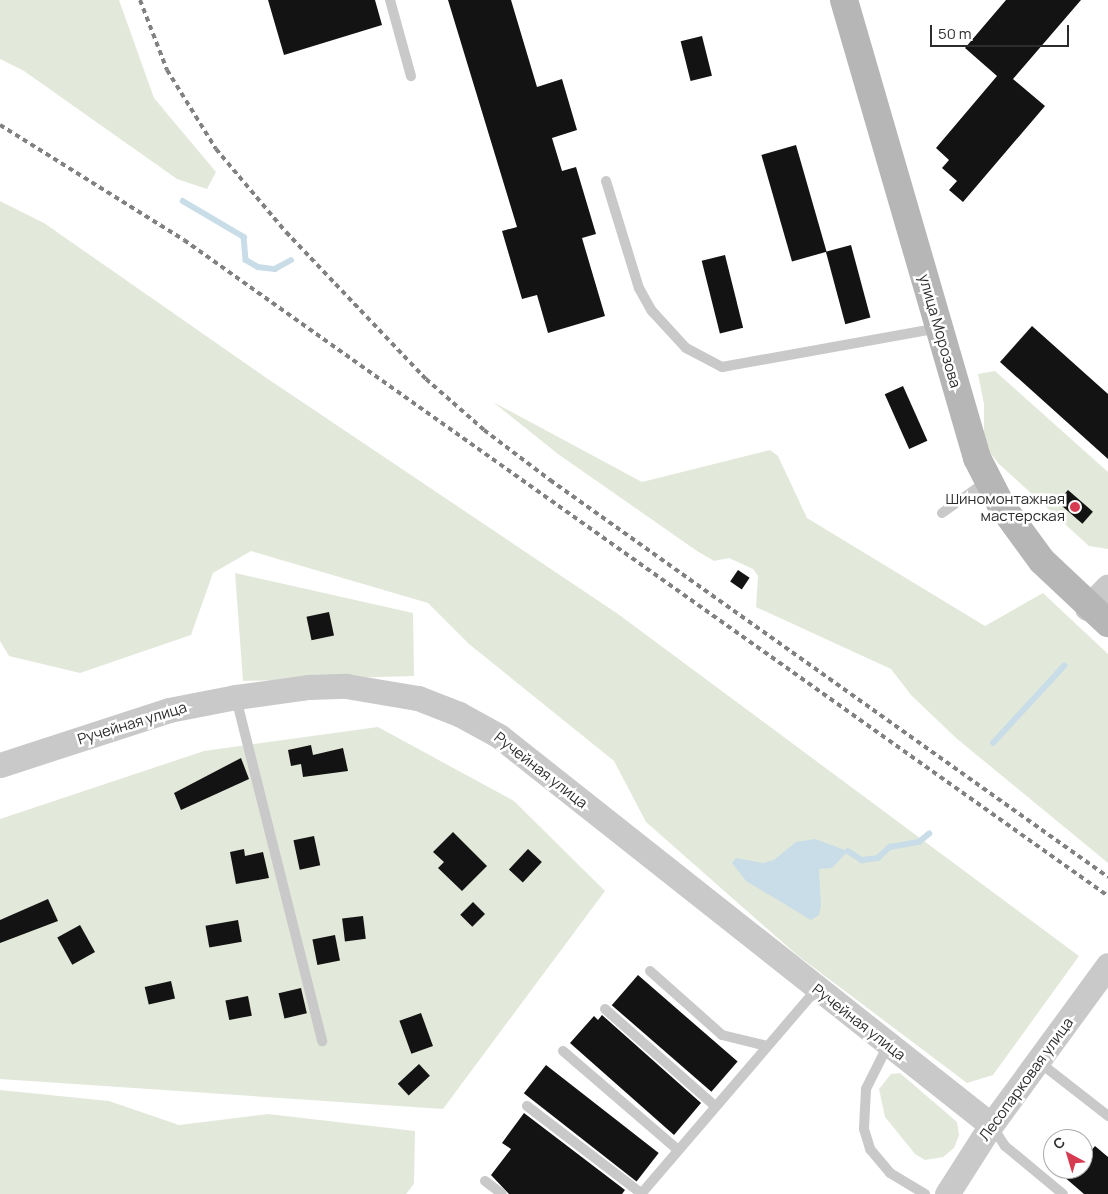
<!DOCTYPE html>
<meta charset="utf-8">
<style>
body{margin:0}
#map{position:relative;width:1108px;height:1194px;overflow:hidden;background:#fff;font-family:Manrope,sans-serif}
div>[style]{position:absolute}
.green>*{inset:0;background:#e3e9da}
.water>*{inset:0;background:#c8dde7}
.stream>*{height:5.5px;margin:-2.75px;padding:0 2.75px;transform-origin:2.75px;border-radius:2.75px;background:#c8dde7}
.building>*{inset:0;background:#131313;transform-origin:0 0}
.service>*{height:10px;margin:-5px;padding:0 5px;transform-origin:5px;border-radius:5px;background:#c9c9c9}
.tertiary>*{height:25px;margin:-12.5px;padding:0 12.5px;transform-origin:12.5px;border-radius:12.5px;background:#c9c9c9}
.secondary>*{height:28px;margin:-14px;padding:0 14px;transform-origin:14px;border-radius:14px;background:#b6b6b6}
.rail>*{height:4px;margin-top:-2px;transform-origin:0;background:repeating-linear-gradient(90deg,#818181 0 5px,transparent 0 9px)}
.dots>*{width:14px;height:14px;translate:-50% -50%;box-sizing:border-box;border:2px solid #fff;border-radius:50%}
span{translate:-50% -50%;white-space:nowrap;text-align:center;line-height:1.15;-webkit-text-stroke:5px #fff;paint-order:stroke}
.street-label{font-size:15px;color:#2c2c2c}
.poi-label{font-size:15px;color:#2c2c2c}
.right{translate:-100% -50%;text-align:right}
.north{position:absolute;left:1043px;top:1129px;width:50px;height:50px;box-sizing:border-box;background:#fff;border:1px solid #ababab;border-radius:50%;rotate:321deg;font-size:14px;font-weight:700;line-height:20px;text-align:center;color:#2c2c2c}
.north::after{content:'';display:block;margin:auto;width:18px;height:22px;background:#d63b51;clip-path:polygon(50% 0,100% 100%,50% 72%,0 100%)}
.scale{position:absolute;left:930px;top:25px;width:139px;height:22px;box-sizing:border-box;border:2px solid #2c2c2c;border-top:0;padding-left:6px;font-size:15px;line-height:18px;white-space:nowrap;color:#2c2c2c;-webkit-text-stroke:4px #fff;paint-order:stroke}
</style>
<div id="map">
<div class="green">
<div style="clip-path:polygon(0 0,119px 0,154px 98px,216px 172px,207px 189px,177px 179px,24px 71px,0 59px)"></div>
<div style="clip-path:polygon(0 201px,44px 223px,268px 379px,618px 614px,1079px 956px,993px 1075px,967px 1083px,797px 955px,646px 822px,614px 761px,469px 644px,428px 603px,251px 551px,213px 573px,191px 635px,80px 673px,9px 656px,0 641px)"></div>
<div style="clip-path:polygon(995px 371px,1108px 472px,1108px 549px,1089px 546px,999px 464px,984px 445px,984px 404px,978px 374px)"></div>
<div style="clip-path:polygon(493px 402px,642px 482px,770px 450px,778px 456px,807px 518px,985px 626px,1043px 593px,1108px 654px,1108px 863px,956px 738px,911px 695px,891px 669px,756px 607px,758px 576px,753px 569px,729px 558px,714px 561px,697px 551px,558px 454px)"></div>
<div style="clip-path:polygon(235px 573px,413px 613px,414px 676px,243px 681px)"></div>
<div style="clip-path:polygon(378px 727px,514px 801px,605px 891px,443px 1109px,0 1079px,0 819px,204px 751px)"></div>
<div style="clip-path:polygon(900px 1073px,957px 1122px,959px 1135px,954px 1148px,943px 1157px,925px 1160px,915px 1154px,885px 1117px,879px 1089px,891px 1074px)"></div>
<div style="clip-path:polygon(0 1090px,109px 1101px,179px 1125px,268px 1114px,415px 1131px,414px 1184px,406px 1194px,0 1194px)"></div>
</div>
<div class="water">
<div style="clip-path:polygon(815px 839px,848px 851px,832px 868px,819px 869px,821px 905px,819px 915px,811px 920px,746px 881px,732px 863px,736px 858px,763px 863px,774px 860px,796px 842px)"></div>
</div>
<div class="stream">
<div style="left:183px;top:201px;width:71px;rotate:30.5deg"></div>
<div style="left:244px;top:237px;width:23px;rotate:85deg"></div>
<div style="left:246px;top:260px;width:14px;rotate:30deg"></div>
<div style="left:258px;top:267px;width:17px;rotate:7deg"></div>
<div style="left:275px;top:269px;width:18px;rotate:-29deg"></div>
<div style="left:993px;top:743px;width:105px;rotate:-47.3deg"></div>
<div style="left:848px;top:851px;width:17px;rotate:33deg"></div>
<div style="left:862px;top:860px;width:16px;rotate:-7deg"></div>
<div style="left:878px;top:858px;width:16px;rotate:-43deg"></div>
<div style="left:890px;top:847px;width:29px;rotate:-10deg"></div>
<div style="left:919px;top:842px;width:13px;rotate:-39deg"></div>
</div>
<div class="building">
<div style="clip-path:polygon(268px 0,375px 0,382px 25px,284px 55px)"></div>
<div style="clip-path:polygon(448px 0,511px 0,537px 87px,562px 79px,577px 130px,552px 138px,562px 171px,576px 167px,596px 234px,582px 238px,605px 316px,548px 333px,537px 295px,522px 299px,502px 231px,517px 227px)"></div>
<div style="clip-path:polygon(1006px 0,1081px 0,1013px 79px,1045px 106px,963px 202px,949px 190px,957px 181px,942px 168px,949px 160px,936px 148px,997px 76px,965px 48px)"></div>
<div style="left:702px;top:36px;width:41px;height:22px;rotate:76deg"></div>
<div style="left:796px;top:145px;width:111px;height:36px;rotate:74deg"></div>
<div style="left:851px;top:245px;width:75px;height:26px;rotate:75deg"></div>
<div style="left:725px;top:255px;width:75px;height:24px;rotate:76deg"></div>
<div style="clip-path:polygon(1032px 326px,1108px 394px,1108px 459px,1000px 362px)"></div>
<div style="left:903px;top:386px;width:60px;height:20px;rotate:66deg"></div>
<div style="left:1068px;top:490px;width:33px;height:16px;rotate:41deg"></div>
<div style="left:738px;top:570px;width:14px;height:14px;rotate:34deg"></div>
<div style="left:329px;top:612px;width:24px;height:23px;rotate:78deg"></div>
<div style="clip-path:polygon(311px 745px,313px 755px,343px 748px,348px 771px,303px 777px,301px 764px,291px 766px,288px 750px)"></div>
<div style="clip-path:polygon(241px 758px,249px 779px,181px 810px,174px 793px)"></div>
<div style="clip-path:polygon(453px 832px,487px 866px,462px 891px,438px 868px,444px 862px,433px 852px)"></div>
<div style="left:314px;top:836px;width:30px;height:21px;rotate:78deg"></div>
<div style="clip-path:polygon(244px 849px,245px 856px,263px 852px,269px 878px,236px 884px,230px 852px)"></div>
<div style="left:528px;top:849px;width:19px;height:28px;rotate:43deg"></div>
<div style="clip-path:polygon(48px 899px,58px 921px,0 943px,0 920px)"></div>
<div style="left:473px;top:902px;width:17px;height:18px;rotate:45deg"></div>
<div style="left:363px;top:916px;width:23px;height:21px;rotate:83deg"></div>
<div style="left:238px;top:920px;width:22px;height:33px;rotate:80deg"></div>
<div style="left:80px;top:925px;width:31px;height:26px;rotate:61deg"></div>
<div style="left:335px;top:935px;width:26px;height:23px;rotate:79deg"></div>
<div style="left:638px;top:975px;width:132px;height:40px;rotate:41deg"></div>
<div style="left:171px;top:981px;width:18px;height:27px;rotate:77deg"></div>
<div style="left:301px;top:988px;width:26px;height:23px;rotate:77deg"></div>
<div style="left:248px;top:996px;width:20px;height:23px;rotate:79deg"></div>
<div style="left:421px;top:1013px;width:35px;height:23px;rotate:70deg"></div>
<div style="clip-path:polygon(602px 1015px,701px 1103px,674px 1135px,570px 1043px,594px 1016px,598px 1020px)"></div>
<div style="left:419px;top:1064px;width:16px;height:29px;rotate:47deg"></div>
<div style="left:546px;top:1065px;width:143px;height:36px;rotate:38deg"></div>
<div style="clip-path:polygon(524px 1113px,625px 1190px,622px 1194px,509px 1194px,491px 1175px,511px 1149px,502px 1143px)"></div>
<div style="clip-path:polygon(1095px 1146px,1108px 1157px,1108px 1194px,1084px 1194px,1055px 1169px,1083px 1169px,1083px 1160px)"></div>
</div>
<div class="service">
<div style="left:390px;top:0;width:79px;rotate:74.6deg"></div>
<div style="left:606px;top:181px;width:112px;rotate:72.9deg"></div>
<div style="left:639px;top:288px;width:26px;rotate:61deg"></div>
<div style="left:652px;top:311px;width:50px;rotate:47.4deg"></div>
<div style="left:686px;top:348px;width:41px;rotate:27.8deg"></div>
<div style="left:722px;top:367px;width:219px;rotate:-10.2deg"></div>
<div style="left:942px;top:513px;width:55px;rotate:-35.4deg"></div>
<div style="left:236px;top:698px;width:354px;rotate:75.9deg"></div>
<div style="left:650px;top:971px;width:96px;rotate:41.6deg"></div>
<div style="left:722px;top:1035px;width:46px;rotate:13.7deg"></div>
<div style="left:605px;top:1009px;width:147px;rotate:41.4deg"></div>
<div style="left:888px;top:1045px;width:49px;rotate:116.6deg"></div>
<div style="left:866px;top:1089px;width:40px;rotate:92.9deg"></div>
<div style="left:864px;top:1129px;width:21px;rotate:73deg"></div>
<div style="left:870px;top:1149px;width:31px;rotate:50deg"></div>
<div style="left:890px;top:1173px;width:41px;rotate:31deg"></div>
<div style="left:563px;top:1051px;width:152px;rotate:40.7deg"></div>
<div style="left:1039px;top:1062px;width:88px;rotate:38deg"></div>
<div style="left:527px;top:1106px;width:145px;rotate:37.4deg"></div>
<div style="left:992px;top:1126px;width:24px;rotate:57deg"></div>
<div style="left:1005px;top:1146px;width:75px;rotate:39.6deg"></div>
<div style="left:485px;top:1181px;width:21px;rotate:37deg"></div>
<div style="left:641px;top:1194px;width:270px;rotate:-49.4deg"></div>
</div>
<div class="tertiary">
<div style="left:1087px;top:608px;width:30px;rotate:-46deg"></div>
<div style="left:0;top:765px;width:178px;rotate:-18deg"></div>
<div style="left:169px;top:710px;width:68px;rotate:-11deg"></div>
<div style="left:236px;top:697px;width:74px;rotate:-7.8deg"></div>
<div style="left:309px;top:687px;width:37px;rotate:-2deg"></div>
<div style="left:346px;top:686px;width:73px;rotate:9.5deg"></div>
<div style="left:418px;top:698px;width:44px;rotate:21.3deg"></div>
<div style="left:459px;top:714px;width:46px;rotate:28.8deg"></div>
<div style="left:499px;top:736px;width:627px;rotate:38.33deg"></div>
<div style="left:947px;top:1194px;width:82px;rotate:-57.5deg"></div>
<div style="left:991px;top:1125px;width:198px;rotate:-53.8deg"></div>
</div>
<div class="secondary">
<div style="left:844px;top:0;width:477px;rotate:73.8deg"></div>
<div style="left:977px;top:458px;width:53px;rotate:62.9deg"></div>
<div style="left:1001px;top:505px;width:69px;rotate:53.8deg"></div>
<div style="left:1042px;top:561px;width:91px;rotate:43.2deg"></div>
</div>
<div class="rail">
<div style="left:140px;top:0;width:75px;rotate:68.9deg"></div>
<div style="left:167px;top:70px;width:93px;rotate:58.2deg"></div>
<div style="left:216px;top:149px;width:109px;rotate:49.9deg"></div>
<div style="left:286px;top:232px;width:203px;rotate:46.4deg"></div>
<div style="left:426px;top:379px;width:77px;rotate:41.3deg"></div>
<div style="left:484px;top:430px;width:83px;rotate:37.1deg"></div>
<div style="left:550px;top:480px;width:685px;rotate:35.43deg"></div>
<div style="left:0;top:125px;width:217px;rotate:32deg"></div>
<div style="left:184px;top:240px;width:1133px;rotate:35.37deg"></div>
</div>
<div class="dots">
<div style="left:1075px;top:507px;background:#d63b51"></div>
</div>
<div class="street-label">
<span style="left:940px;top:331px;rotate:74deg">улица Морозова</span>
<span style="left:132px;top:723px;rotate:-17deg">Ручейная улица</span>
<span style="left:541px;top:770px;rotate:38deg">Ручейная улица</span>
<span style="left:859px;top:1022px;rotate:38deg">Ручейная улица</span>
<span style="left:1026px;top:1079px;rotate:-54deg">Лесопарковая улица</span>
</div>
<div class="poi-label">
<span class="right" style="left:1065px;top:507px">Шиномонтажная<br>мастерская</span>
</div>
<div class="north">С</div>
<div class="scale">50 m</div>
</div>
